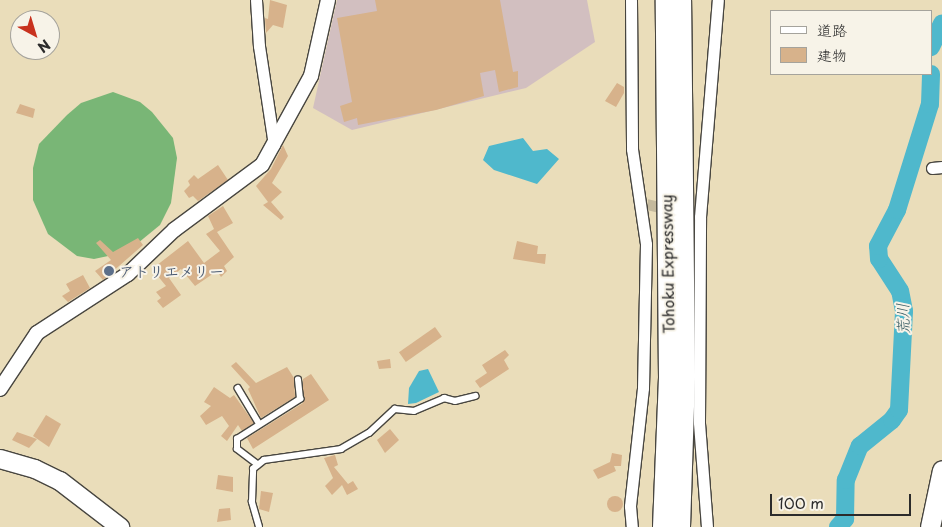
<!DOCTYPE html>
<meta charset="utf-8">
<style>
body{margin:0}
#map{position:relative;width:942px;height:527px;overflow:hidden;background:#eaddba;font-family:"Playpen Sans","Klee One",sans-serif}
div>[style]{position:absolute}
.industrial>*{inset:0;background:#d2bfc0}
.forest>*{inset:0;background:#79b676}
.water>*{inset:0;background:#4fb8cc}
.river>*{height:18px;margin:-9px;padding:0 9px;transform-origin:9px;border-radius:9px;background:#4fb8cc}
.building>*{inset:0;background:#d7b28b;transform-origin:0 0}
.round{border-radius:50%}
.minor-tunnel>*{height:11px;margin-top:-5.5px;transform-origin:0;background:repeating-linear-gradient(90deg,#c4b99d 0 11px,transparent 0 16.5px)}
.roads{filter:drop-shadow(1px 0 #484640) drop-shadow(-1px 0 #484640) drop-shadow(0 1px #484640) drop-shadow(0 -1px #484640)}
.service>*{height:5.5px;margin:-2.75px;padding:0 2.75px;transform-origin:2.75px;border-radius:2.75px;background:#fff}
.minor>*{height:11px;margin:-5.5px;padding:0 5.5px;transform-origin:5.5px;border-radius:5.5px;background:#fff}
.tertiary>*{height:14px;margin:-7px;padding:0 7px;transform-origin:7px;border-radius:7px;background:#fff}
.primary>*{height:18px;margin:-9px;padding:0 9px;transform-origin:9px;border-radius:9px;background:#fff}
.trunk>*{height:19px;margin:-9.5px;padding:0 9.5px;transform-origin:9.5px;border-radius:9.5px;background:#fff}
.motorway>*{height:20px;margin:-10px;padding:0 10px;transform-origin:10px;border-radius:10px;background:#fff}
.dots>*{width:14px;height:14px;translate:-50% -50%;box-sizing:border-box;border:2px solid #f7f3e8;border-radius:50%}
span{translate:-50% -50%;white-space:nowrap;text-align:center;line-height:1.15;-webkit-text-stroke:4px #f7f3e8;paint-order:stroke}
.street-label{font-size:15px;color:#2b2b2b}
.service-label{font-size:15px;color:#4e5e75;font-weight:700}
.left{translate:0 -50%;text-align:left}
.water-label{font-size:16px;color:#385c63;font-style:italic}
.legend{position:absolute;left:770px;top:10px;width:162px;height:65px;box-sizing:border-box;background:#f7f3e8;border:1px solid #a5a39c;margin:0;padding:6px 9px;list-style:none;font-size:15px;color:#2b2b2b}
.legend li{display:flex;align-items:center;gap:10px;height:25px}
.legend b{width:25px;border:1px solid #a5a39c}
.north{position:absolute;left:10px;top:10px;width:50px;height:50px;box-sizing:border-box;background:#f7f3e8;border:1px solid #a5a39c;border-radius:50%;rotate:141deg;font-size:14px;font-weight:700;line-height:20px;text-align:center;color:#2b2b2b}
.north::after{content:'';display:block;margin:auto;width:18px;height:22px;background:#c8321e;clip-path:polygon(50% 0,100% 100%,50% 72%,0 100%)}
.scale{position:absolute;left:770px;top:494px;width:141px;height:22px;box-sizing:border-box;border:2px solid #2b2b2b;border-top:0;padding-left:6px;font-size:15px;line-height:18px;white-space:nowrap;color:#2b2b2b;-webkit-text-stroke:4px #f7f3e8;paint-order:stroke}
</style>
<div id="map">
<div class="industrial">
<div style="clip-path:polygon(337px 0,587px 0,595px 42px,526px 88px,352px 130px,313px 108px)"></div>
</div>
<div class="forest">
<div style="clip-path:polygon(113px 92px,140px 102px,152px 112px,173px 138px,177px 158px,171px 203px,160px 225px,127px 252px,94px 259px,77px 256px,48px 234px,33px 200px,33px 168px,39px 144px,67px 115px,81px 103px)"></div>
</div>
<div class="water">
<div style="clip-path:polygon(523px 138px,533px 151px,547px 149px,559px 159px,537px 184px,494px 170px,483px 160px,489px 146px)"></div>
<div style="clip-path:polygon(428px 369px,439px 392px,416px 403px,408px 404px,409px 388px,419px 371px)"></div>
</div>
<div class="river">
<div style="left:931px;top:47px;width:26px;rotate:-65deg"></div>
<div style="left:838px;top:527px;width:11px;rotate:-49deg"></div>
<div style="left:845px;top:519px;width:39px;rotate:-89deg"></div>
<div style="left:846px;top:480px;width:37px;rotate:-68deg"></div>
<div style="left:860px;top:446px;width:41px;rotate:-39.1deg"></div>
<div style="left:892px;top:420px;width:12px;rotate:-55deg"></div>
<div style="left:899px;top:410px;width:99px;rotate:-87.1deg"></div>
<div style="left:904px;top:311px;width:20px;rotate:-101deg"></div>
<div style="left:900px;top:291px;width:38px;rotate:-123deg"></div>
<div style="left:879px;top:259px;width:13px;rotate:-94deg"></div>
<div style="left:878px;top:246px;width:41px;rotate:-62.2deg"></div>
<div style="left:897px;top:210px;width:111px;rotate:-72.7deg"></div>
<div style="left:930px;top:104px;width:30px;rotate:-88deg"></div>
</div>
<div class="building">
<div style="clip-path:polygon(270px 0,287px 5px,283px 28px,273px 25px,266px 33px,265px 18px,268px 19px)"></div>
<div style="clip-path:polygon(375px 0,500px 0,513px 72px,518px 71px,518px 87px,499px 92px,495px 70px,480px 73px,484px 96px,436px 110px,358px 125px,357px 118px,344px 122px,340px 106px,352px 102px,337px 18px,377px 11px)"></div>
<div style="clip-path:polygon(617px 83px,624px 87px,624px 93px,616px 107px,605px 101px)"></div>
<div style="clip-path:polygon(20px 104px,35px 109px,33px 118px,16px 113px)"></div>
<div style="clip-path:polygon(283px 145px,288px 156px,272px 183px,282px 192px,271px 202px,284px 217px,281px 220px,263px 205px,268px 202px,256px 186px,271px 169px)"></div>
<div style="clip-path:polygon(218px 165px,228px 180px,198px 201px,193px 196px,189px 198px,184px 191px,190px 185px,188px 181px,194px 175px,198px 179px)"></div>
<div style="clip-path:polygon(223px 206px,233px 223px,217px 232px,234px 257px,224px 266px,227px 271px,221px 277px,217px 271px,195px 286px,181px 269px,169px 278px,181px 295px,163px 308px,157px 301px,161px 298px,156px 292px,166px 286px,152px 269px,188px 241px,204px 263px,220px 251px,206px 234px,214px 229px,208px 216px)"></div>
<div style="clip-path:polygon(138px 238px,143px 245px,103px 280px,95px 271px,111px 260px,96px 243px,100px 240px,113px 252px)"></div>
<div style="clip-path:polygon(517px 241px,538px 246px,537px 254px,546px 254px,545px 264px,513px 259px)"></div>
<div style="clip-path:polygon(83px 275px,90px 288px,68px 302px,62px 296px,70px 291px,66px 284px)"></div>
<div style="left:435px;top:327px;width:12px;height:44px;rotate:55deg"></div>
<div style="clip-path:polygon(505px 350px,509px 355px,504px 360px,509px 369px,480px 388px,475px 381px,487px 373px,482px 365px)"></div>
<div style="clip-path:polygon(390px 359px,391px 368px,379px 369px,377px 361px)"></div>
<div style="clip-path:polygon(236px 362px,256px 383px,287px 367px,294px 378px,295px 397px,261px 418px,248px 389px,250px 387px,231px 366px)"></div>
<div style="clip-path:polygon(311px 374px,329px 400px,253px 449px,247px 438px,303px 403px,303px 379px)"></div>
<div style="clip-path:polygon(214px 387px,230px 398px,234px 395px,254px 423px,242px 431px,238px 425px,227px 441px,221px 436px,229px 426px,222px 416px,206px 425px,200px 416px,211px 406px,204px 402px)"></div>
<div style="clip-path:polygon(46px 415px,61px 424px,49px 447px,33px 436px)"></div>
<div style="clip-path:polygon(390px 429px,399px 440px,385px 453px,377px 440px)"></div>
<div style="clip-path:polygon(17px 432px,37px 439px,29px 448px,12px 440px)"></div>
<div style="clip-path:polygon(612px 453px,622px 455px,621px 466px,614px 466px,616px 471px,598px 479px,593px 470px,610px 462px)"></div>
<div style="clip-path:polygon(335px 455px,338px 465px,334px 467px,348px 484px,353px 481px,358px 489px,347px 495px,342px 485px,332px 495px,325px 486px,333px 478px,324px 458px)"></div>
<div style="clip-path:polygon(218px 475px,233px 477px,233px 492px,216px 489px)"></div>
<div style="clip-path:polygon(261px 491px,273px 493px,269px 512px,259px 509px)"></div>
<div class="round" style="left:607px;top:496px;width:16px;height:16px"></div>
<div style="clip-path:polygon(230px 508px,231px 520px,217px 522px,219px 509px)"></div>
</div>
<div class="minor-tunnel">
<div style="left:647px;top:204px;width:47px;rotate:13.4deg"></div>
</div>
<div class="roads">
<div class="service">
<div style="left:238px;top:388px;width:41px;rotate:59deg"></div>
<div style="left:258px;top:465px;width:26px;rotate:-143deg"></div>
<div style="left:237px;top:449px;width:10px;rotate:-90deg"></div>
<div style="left:237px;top:439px;width:75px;rotate:-32.4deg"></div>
<div style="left:300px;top:399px;width:19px;rotate:-96deg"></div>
<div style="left:259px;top:527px;width:26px;rotate:-106deg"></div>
<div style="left:252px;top:502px;width:33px;rotate:-88deg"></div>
<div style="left:253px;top:469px;width:14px;rotate:-39deg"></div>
<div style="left:264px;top:460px;width:78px;rotate:-8.1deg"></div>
<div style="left:341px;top:449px;width:32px;rotate:-30deg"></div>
<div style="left:369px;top:433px;width:35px;rotate:-43deg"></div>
<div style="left:395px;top:409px;width:19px;rotate:6deg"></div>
<div style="left:414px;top:411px;width:33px;rotate:-23deg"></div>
<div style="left:444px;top:398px;width:11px;rotate:15deg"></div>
<div style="left:455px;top:401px;width:21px;rotate:-14deg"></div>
</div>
<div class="minor">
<div style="left:256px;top:0;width:46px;rotate:86.3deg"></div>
<div style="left:259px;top:46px;width:100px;rotate:81.4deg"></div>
<div style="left:631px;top:0;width:149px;rotate:89.6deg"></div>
<div style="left:632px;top:149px;width:96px;rotate:81.6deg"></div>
<div style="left:646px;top:244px;width:144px;rotate:91.2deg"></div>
<div style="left:643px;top:388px;width:119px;rotate:96.3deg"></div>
<div style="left:630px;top:506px;width:21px;rotate:85deg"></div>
<div style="left:932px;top:168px;width:10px;rotate:-6deg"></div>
<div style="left:707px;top:527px;width:105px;rotate:-94.4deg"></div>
<div style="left:699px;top:422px;width:205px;rotate:-89.7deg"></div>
<div style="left:700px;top:217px;width:218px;rotate:-85.3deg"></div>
</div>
<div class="tertiary">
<div style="left:0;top:389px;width:67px;rotate:-56.5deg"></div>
<div style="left:37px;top:333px;width:108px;rotate:-33deg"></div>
<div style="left:128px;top:274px;width:64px;rotate:-43.7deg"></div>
<div style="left:174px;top:230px;width:109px;rotate:-36.5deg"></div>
<div style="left:262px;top:165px;width:102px;rotate:-61.2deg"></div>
<div style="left:311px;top:76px;width:78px;rotate:-77.4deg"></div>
</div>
<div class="primary">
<div style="left:0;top:459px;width:36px;rotate:16deg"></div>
<div style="left:35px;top:469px;width:28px;rotate:26deg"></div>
<div style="left:60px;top:481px;width:76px;rotate:37.5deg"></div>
</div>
<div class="trunk">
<div style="left:930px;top:527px;width:58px;rotate:-78.1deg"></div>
</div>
<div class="motorway">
<div style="left:663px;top:527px;width:150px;rotate:-87.7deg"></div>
<div style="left:669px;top:377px;width:377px;rotate:-90.5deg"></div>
<div style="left:680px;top:527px;width:151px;rotate:-88.1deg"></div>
<div style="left:685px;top:376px;width:376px;rotate:-90.6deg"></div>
</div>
</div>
<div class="dots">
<div style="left:109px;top:271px;background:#5c6f8a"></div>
</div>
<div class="street-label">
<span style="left:667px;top:264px;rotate:-91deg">Tohoku Expressway</span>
</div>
<div class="service-label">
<span class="left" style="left:119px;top:271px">アトリエメリー</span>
</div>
<div class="water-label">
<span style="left:902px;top:319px;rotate:-92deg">荒川</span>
</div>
<ul class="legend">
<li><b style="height:6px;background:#fff"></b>道路</li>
<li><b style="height:14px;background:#d7b28b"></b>建物</li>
</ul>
<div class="north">N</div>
<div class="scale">100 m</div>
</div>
